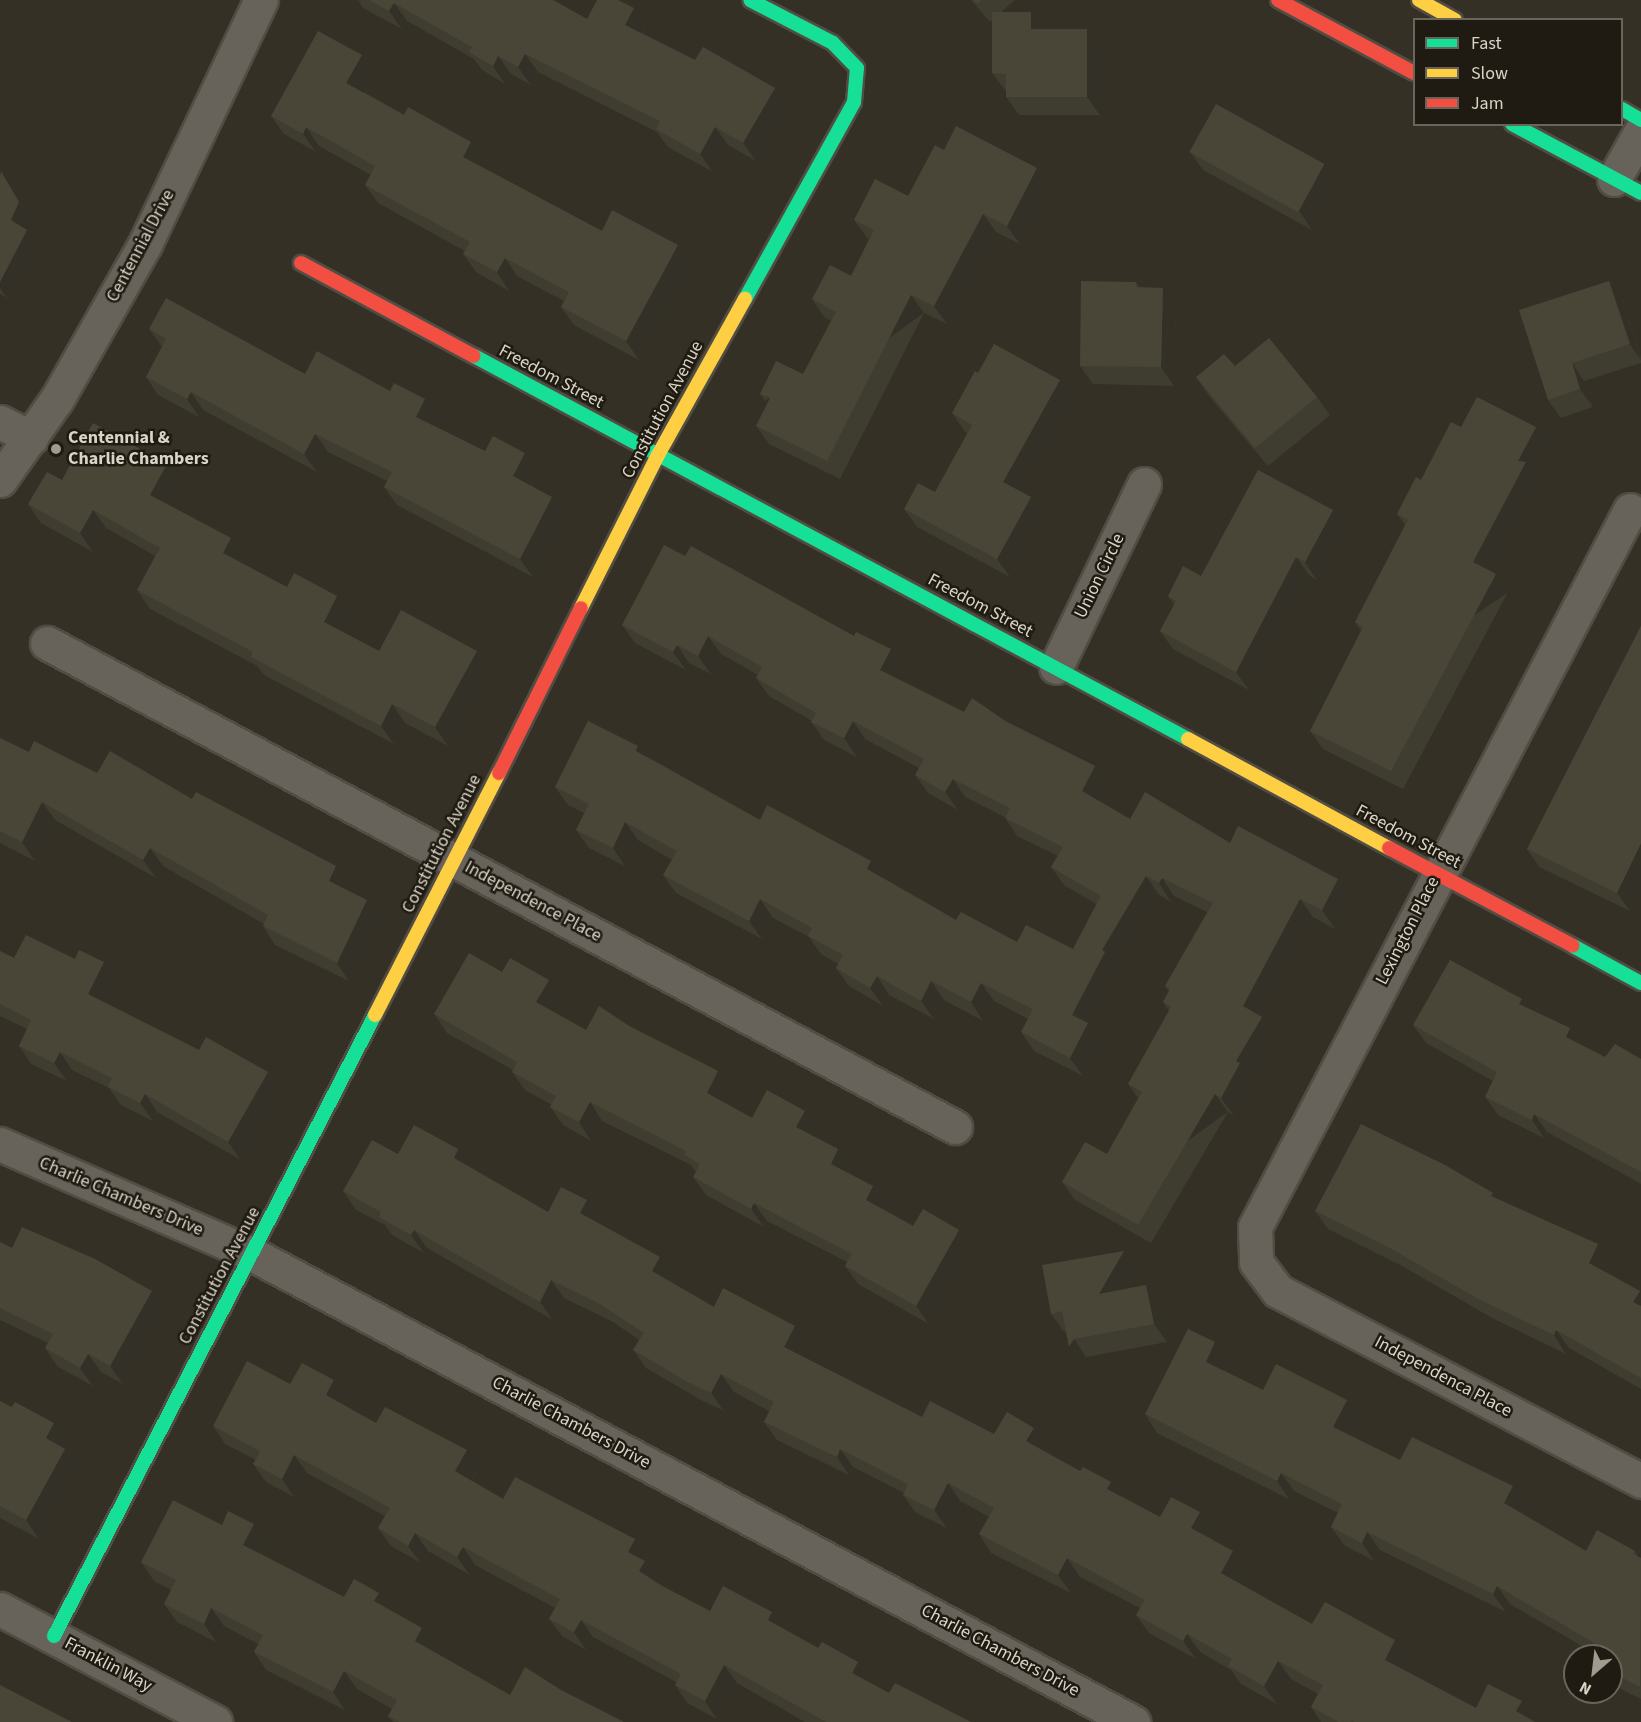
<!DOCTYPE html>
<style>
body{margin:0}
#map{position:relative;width:1641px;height:1722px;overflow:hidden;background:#353025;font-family:"Source Sans 3",sans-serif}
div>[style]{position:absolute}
.roads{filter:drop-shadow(2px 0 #514d43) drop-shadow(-2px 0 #514d43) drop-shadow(0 2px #514d43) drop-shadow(0 -2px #514d43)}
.street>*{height:33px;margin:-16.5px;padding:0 16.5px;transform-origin:16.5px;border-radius:16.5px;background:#67635b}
.fast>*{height:14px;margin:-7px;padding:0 7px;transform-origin:7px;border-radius:7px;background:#16e098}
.slow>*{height:14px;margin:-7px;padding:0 7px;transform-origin:7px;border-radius:7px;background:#ffcf43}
.jam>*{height:14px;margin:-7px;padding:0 7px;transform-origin:7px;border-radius:7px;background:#f24e42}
.wall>*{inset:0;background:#3f3c30}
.shaded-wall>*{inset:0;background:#333127;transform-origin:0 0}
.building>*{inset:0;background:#494638;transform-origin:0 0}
.dots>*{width:16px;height:16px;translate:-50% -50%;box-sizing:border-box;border:3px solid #1f1b12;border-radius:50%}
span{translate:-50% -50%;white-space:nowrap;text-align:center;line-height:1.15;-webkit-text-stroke:5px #1f1b12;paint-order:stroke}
.street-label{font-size:18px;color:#dad4c7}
.poi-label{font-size:18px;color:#dad4c7;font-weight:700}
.left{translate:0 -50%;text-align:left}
.legend{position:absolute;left:1413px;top:18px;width:210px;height:108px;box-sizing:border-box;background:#1f1b12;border:2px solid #6a655a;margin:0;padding:8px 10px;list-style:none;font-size:18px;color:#dad4c7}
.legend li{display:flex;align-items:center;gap:12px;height:30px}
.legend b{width:30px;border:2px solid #6a655a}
.north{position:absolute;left:1563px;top:1644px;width:60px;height:60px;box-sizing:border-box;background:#1f1b12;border:2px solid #6a655a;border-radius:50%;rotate:208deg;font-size:16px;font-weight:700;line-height:24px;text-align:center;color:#dad4c7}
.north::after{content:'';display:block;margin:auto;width:21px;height:27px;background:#a09b8e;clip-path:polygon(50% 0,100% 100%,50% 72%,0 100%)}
</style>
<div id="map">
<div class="roads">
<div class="street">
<div style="left:1614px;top:179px;width:55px;rotate:-60.6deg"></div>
<div style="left:0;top:422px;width:35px;rotate:27deg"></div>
<div style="left:0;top:480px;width:99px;rotate:-54.9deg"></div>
<div style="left:57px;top:399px;width:178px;rotate:-60.4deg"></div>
<div style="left:145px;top:244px;width:270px;rotate:-64.6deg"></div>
<div style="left:1630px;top:510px;width:809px;rotate:117.61deg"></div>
<div style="left:1255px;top:1227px;width:35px;rotate:88deg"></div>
<div style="left:1256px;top:1262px;width:36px;rotate:53deg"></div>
<div style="left:1278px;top:1291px;width:410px;rotate:27.6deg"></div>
<div style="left:47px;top:643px;width:1029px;rotate:28.06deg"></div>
<div style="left:1056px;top:667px;width:203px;rotate:-64.3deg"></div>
<div style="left:0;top:1144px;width:275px;rotate:23.6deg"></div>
<div style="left:252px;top:1254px;width:998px;rotate:27.98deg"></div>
<div style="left:0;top:1609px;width:243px;rotate:27.7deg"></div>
</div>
<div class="fast">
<div style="left:1622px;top:109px;width:22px;rotate:30deg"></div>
<div style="left:1512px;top:124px;width:146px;rotate:28.1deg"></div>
<div style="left:745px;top:299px;width:225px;rotate:-61deg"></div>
<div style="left:854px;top:102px;width:34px;rotate:-85deg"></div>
<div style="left:857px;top:68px;width:35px;rotate:-134deg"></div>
<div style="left:833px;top:43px;width:93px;rotate:-152.6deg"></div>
<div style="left:474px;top:356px;width:810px;rotate:28.21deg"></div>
<div style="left:1573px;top:946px;width:77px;rotate:28.6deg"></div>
<div style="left:54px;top:1636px;width:699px;rotate:-62.67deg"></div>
</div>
<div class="slow">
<div style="left:1419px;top:0;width:41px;rotate:29.1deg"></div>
<div style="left:581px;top:608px;width:171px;rotate:-63.3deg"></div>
<div style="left:658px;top:455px;width:179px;rotate:-60.9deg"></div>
<div style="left:1188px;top:739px;width:229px;rotate:28.5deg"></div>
<div style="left:375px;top:1015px;width:272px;rotate:-62.9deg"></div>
</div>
<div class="jam">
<div style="left:1278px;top:0;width:154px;rotate:28.2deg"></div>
<div style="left:301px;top:263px;width:196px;rotate:28.3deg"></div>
<div style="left:499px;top:773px;width:184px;rotate:-63.6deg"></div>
<div style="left:1389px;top:848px;width:208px;rotate:28deg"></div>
</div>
</div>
<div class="wall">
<div style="clip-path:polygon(358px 0,553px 0,587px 19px,634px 8px,646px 26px,643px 34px,695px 60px,775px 88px,788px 106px,756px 161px,728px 145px,713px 172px,668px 147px,657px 132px,538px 72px,531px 85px,511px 74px,505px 84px,482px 70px,474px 59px,407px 21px,402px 29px,363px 8px)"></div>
<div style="clip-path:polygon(971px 0,1015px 0,1001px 12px,1031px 12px,1043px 29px,1087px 29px,1100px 47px,1100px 115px,1019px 115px,1006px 97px,1006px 91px,992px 73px,992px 20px,990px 22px)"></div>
<div style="clip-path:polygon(362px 55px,374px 73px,364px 92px,484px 160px,480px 166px,602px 231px,690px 263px,639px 360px,574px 325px,561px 307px,564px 301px,517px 276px,509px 291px,476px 272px,463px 254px,465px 251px,378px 203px,365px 185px,371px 175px,319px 146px,316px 152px,284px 134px,271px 116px)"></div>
<div style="clip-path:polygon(944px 150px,1050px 186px,1020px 244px,996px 232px,947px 324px,924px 313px,840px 479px,769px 444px,756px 426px,767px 404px,760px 394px,803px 374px,831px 321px,824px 317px,812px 299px,851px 276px,869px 239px,867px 238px,854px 220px,908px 196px)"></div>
<div style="clip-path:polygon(1190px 152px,1338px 182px,1312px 230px,1203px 170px)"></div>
<div style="clip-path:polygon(0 176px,10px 184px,28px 215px,22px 227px,36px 242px,7px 298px,0 294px)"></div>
<div style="clip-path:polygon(1609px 281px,1622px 299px,1641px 358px,1641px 363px,1584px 381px,1593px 407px,1561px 418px,1548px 400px)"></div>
<div style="clip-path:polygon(1136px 282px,1140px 288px,1176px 306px,1174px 386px,1093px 384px,1080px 366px)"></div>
<div style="clip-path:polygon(149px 329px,305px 374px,438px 417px,434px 426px,485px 451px,538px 471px,531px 485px,565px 515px,533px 577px,397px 505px,384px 487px,387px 481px,328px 452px,317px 472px,203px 410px,199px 417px,158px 395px,146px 377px,162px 347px)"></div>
<div style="clip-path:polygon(1235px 366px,1317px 397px,1330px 415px,1268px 466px,1209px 396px,1196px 377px)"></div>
<div style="clip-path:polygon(978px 373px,1060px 380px,1073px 398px,1020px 492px,1043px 515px,1010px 577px,917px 527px,904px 509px,935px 492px,968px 433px,965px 432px,952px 413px)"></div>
<div style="clip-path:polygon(1461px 427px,1536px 427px,1549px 445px,1534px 473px,1539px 480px,1490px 571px,1508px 592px,1403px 789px,1323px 749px,1310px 731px,1361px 631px,1355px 622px,1405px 525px,1397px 514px,1421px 480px)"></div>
<div style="clip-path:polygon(62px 480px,180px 482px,167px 505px,244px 557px,241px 563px,287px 587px,350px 614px,341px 631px,379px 651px,477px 651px,489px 669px,448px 746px,405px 723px,394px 744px,264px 675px,257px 666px,150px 609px,137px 590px,155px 556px,106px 528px,93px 552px,41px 523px,28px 504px)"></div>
<div style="clip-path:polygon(1333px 510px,1346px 528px,1317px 580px,1309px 575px,1249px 690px,1173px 649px,1160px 631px,1174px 605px,1168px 596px,1201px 576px)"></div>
<div style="clip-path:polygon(685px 556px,854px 636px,891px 649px,904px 668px,898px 679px,964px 712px,1007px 722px,1095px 766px,1108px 784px,1099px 801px,1130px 819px,1230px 843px,1351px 897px,1335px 929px,1313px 917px,1260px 1016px,1262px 1017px,1275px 1035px,1250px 1078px,1253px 1082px,1234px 1116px,1228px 1112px,1151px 1243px,1075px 1200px,1062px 1182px,1107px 1154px,1138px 1098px,1128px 1084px,1169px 1011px,1163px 1002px,1169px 992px,1165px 986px,1207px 912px,1174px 896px,1171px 902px,1158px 894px,1115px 967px,1118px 970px,1089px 1025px,1100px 1041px,1083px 1076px,1034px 1051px,1021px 1032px,1028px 1019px,994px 1001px,983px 1021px,944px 1000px,934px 1019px,889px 995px,883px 1006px,849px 986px,836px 968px,838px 964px,821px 954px,809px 937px,773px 918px,762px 939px,676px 893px,663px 875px,672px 860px,638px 840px,625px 866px,589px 848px,576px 830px,584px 813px,568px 805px,555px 787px,646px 756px,760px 820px,883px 878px,956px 920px,1017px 942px,1073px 949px,1096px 904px,1064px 885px,1051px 867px,1058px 856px,1017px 836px,1005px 818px,1005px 817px,965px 797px,958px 810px,928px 793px,915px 775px,919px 768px,865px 739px,857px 757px,824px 740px,811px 722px,812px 721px,769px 696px,756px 678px,758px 675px,721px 654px,711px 674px,689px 663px,686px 670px,635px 643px,622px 625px)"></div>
<div style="clip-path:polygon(1641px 626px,1641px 887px,1630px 911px,1539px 867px,1527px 849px)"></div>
<div style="clip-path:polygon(0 738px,29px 752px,97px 773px,192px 799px,349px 884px,346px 889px,380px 918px,349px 981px,275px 945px,263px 926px,264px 924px,163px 866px,156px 878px,55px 820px,35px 861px,0 843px)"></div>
<div style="clip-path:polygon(0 951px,14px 958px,75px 959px,104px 962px,116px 980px,105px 1003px,199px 1050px,268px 1072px,281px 1091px,241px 1160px,157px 1112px,153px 1121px,121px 1105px,109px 1088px,72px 1070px,67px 1081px,31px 1064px,19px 1046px,27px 1029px,0 1016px)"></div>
<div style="clip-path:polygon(502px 972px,549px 980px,561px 998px,553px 1012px,586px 1030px,631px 1027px,718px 1071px,731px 1089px,724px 1102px,752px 1118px,818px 1129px,813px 1136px,838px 1149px,851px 1167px,848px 1173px,873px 1186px,885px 1204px,883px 1209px,913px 1226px,959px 1230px,971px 1248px,929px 1324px,858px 1284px,845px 1266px,847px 1262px,767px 1221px,764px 1227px,706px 1195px,693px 1177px,696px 1172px,691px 1165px,602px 1121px,591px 1141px,563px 1125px,550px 1107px,552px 1105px,525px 1090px,512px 1072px,513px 1070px,447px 1033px,434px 1014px)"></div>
<div style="clip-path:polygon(1522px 999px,1527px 1008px,1570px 1028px,1581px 1045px,1605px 1057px,1641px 1059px,1641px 1184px,1547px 1132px,1544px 1138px,1498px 1115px,1485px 1097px,1493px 1081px,1426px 1043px,1413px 1025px)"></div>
<div style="clip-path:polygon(458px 1149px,471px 1168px,548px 1212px,600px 1218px,597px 1223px,672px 1275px,669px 1281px,714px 1307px,808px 1344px,801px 1356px,922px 1417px,994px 1434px,1034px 1428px,1046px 1446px,1044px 1451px,1080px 1471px,1111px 1482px,1121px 1496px,1160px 1517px,1200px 1512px,1212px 1531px,1209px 1537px,1246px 1569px,1238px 1583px,1312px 1624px,1408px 1658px,1402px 1669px,1476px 1708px,1534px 1719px,1533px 1721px,1535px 1722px,1321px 1722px,1311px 1707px,1318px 1694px,1291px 1679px,1277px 1704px,1241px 1684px,1231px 1670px,1200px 1652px,1196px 1659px,1149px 1633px,1136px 1615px,1140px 1608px,1080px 1577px,1071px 1593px,991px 1553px,979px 1534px,989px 1517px,960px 1501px,947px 1528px,916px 1513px,903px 1495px,904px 1493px,853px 1467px,849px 1475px,777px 1440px,764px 1422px,769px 1411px,734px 1392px,724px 1411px,701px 1400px,646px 1368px,633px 1350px,639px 1340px,613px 1322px,564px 1298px,553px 1320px,427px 1248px,424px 1253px,392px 1235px,385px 1225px,356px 1210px,343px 1191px,398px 1154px)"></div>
<div style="clip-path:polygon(1497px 1199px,1598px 1244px,1611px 1262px,1606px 1272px,1641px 1292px,1641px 1389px,1569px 1348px,1566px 1354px,1494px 1319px,1400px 1265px,1328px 1229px,1315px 1211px)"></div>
<div style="clip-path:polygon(0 1242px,12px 1248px,165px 1309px,123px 1384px,101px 1372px,93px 1386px,58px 1367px,45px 1348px,48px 1343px,0 1320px)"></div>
<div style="clip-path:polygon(1136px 1269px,1125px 1289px,1146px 1285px,1159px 1303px,1167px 1342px,1086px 1357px,1082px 1365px,1066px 1331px,1064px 1332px,1051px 1314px)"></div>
<div style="clip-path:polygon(1228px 1361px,1223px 1370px,1263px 1390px,1347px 1400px,1360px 1418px,1351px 1436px,1400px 1460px,1526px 1504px,1521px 1513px,1586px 1551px,1635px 1551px,1638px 1557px,1641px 1558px,1641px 1699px,1611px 1684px,1611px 1656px,1597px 1655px,1510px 1604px,1506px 1612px,1380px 1550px,1374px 1561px,1344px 1545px,1331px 1527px,1338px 1513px,1294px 1491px,1289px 1499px,1157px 1433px,1145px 1414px)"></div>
<div style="clip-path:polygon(290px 1384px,346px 1398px,343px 1405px,376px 1423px,479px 1467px,472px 1481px,503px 1499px,635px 1539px,647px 1557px,645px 1561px,657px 1579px,655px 1582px,710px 1611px,785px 1630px,818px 1648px,858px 1662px,870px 1680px,869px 1682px,889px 1693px,971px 1722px,805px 1722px,737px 1683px,717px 1719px,687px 1703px,675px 1685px,676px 1682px,593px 1637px,586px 1650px,562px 1636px,549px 1619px,555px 1608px,475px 1565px,470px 1575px,428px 1551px,421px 1563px,391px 1546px,378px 1528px,385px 1516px,307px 1473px,294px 1497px,266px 1482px,253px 1464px,256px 1460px,225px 1444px,213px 1426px)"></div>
<div style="clip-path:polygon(0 1401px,66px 1441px,63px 1448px,65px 1449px,78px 1467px,39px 1539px,0 1518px)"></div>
<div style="clip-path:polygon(254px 1524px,266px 1543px,261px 1554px,344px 1597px,379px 1593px,391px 1611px,435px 1646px,432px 1651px,510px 1695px,561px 1690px,624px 1722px,393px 1722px,388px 1716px,392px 1709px,357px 1689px,345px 1710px,266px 1670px,254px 1652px,258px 1644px,224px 1626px,216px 1642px,177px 1622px,164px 1604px,171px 1590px,154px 1581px,141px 1562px,222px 1525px)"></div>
</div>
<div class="shaded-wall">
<div style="clip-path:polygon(394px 3px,407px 21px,402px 29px,389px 11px)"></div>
<div style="clip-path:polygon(634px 8px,646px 26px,638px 43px,625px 25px)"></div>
<div style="clip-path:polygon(1031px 12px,1044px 30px,1031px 29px)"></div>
<div style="clip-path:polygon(1087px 29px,1100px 47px,1100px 115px,1087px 97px)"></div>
<div style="clip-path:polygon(525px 54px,538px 72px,531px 85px,518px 67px)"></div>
<div style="clip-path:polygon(362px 55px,374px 73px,359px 101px,346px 83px)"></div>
<div style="clip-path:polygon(498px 56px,511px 74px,505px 84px,493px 66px)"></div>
<div style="clip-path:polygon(775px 88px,788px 106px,756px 161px,743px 143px)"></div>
<div style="clip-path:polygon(306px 127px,319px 146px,316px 152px,303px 134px)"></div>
<div style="clip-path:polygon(715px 127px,728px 145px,713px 172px,700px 154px)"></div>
<div style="clip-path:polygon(471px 142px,484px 160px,476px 175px,463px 157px)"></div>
<div style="clip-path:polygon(1325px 164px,1338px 182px,1312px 230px,1299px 211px)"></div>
<div style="clip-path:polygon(1037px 168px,1050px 186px,1020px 244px,1007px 226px)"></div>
<div style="clip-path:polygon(1px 171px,10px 184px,28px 215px,20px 233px,11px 220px)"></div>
<div style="clip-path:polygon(983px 214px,996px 232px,947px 324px,934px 306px)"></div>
<div style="clip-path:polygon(27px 230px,36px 242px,7px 298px,0 288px,0 282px)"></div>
<div style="clip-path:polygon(678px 245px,690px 263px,639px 360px,626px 341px)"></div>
<div style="clip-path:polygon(505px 258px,517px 276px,509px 291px,497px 272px)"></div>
<div style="clip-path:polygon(1609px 281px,1622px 299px,1641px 360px,1630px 344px)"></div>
<div style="clip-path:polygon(1163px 288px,1176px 306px,1174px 386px,1161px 367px)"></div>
<div style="left:911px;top:295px;width:22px;height:186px;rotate:54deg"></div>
<div style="clip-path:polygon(1572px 363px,1584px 381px,1593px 407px,1580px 389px)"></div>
<div style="clip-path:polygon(1060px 380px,1073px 398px,1016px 500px,1003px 482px)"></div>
<div style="clip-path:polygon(191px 392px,203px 410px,199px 417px,187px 399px)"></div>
<div style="clip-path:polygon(425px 399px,438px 417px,429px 435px,416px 417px)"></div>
<div style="clip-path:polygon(1536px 427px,1549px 445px,1534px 473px,1539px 480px,1485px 580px,1473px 562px,1518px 461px)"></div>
<div style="clip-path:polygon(315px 434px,328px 452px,317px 472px,304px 454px)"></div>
<div style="clip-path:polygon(525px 453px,538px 471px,526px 494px,513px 476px)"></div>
<div style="clip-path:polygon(167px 464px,180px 482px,163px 513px,150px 495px)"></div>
<div style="clip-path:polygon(552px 497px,565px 515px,533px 577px,520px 559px)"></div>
<div style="clip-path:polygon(1031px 497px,1043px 515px,1010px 577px,997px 559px)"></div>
<div style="clip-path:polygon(93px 510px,106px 528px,93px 552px,80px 533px)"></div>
<div style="clip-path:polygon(1333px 510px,1346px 528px,1317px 580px,1305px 562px)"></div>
<div style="clip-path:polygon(231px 538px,244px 557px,236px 572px,223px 553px)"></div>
<div style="clip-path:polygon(1296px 557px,1309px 575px,1249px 690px,1236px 672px)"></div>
<div style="left:1496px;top:574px;width:22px;height:223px;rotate:56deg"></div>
<div style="clip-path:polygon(337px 596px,350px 614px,337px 640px,324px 622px)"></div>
<div style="clip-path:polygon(708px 636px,721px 654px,711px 674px,698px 656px)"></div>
<div style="clip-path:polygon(677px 645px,689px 663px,686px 670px,673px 652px)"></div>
<div style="clip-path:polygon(891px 649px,904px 668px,893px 689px,880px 670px)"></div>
<div style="clip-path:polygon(477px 651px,489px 669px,448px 746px,435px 727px)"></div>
<div style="clip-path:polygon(392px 704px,405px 723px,394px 744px,381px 726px)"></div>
<div style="clip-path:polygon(853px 721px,865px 739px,857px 757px,844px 738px)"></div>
<div style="clip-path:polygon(638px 746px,651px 764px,636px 751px)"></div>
<div style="clip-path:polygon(1095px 766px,1108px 784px,1095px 810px,1082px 791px)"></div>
<div style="clip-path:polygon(953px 779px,965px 797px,958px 810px,945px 792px)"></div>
<div style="clip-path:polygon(42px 802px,55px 820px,35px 861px,22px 842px)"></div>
<div style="clip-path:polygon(625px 822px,638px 840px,625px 866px,613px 848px)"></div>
<div style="clip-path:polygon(1641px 843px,1641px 887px,1630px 911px,1617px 893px)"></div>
<div style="clip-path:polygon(150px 848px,163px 866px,156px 878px,143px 860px)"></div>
<div style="clip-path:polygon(871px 861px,884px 879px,867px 869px)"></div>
<div style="clip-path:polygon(336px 866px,349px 884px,342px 899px,329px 881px)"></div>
<div style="clip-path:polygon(1146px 876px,1158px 894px,1115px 967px,1118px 970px,1089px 1025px,1100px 1041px,1083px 1076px,1070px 1058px,1072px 1015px,1102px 950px)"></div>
<div style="clip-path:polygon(1162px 878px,1174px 896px,1171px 902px,1159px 883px)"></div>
<div style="clip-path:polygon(1338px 879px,1351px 897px,1335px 929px,1322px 910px)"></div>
<div style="clip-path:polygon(760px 899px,773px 918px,762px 939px,749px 921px)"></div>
<div style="clip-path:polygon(1300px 899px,1313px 917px,1256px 1025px,1243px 1006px)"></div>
<div style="clip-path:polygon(367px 900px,380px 918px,349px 981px,337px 963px)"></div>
<div style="clip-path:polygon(104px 962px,116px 980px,101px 1012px,88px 994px)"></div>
<div style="clip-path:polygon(877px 976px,889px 995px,883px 1006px,870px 988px)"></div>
<div style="clip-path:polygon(549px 980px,561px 998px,549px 1020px,536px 1002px)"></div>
<div style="clip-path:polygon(931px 981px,944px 1000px,934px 1019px,921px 1001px)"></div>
<div style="clip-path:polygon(981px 983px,994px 1001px,983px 1021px,971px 1002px)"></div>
<div style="clip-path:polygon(1522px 999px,1534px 1018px,1519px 1004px)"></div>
<div style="clip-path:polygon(1262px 1017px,1275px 1035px,1250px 1078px,1253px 1082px,1234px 1116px,1221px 1098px,1236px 1061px)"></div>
<div style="clip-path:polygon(1570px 1028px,1583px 1047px,1566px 1037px)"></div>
<div style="clip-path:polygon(60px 1052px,72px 1070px,67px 1081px,54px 1063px)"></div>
<div style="clip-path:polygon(718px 1071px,731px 1089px,720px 1111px,707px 1093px)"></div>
<div style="clip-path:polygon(268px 1072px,281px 1091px,241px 1160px,228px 1142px)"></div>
<div style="clip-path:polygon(145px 1094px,157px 1112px,153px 1121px,140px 1103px)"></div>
<div style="left:1215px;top:1094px;width:22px;height:152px;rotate:54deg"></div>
<div style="clip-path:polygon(590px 1102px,602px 1121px,591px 1141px,579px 1122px)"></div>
<div style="clip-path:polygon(805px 1111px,818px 1129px,808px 1146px,796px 1127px)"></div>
<div style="clip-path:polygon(1534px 1114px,1547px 1132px,1544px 1138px,1532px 1120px)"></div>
<div style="clip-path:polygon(458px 1149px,471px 1168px,466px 1176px,454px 1158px)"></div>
<div style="clip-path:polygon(838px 1149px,851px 1167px,843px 1182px,831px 1164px)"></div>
<div style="clip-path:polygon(873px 1186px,885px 1204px,878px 1218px,866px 1200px)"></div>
<div style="clip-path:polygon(587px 1200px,600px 1218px,593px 1231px,580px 1213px)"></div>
<div style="clip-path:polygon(754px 1203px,767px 1221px,764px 1227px,751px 1209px)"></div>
<div style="clip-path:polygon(414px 1230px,427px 1248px,424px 1253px,411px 1235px)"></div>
<div style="clip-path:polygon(959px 1230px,971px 1248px,929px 1324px,916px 1306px)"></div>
<div style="clip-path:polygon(1598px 1244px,1611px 1262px,1602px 1281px,1589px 1263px)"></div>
<div style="clip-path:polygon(1124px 1251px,1136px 1269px,1112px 1312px,1099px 1294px)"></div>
<div style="clip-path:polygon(660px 1257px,672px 1275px,665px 1289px,652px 1271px)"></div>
<div style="clip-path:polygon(551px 1280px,564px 1298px,553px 1320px,540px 1302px)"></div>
<div style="clip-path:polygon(1146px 1285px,1159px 1303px,1167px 1342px,1154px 1324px)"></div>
<div style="clip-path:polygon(152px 1291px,165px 1309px,123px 1384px,110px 1366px)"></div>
<div style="clip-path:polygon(1640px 1291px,1641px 1292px,1641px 1313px,1633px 1302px)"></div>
<div style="clip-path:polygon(795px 1326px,808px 1344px,797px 1366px,784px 1347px)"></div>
<div style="clip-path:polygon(1556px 1330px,1569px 1348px,1566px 1354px,1554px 1335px)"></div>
<div style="clip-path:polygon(1074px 1339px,1086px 1357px,1082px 1365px,1069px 1347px)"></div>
<div style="clip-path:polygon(1215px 1342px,1228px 1361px,1218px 1380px,1206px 1362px)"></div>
<div style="clip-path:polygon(88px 1354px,101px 1372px,93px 1386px,80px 1368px)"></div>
<div style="clip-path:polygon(721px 1374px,734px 1392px,724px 1411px,711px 1393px)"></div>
<div style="clip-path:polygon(334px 1380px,346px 1398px,338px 1413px,326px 1395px)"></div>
<div style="clip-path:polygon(1347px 1400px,1360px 1418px,1346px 1445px,1333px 1427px)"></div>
<div style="clip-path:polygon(54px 1423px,66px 1441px,59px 1456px,46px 1438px)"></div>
<div style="clip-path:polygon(1034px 1428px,1046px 1446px,1039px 1459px,1026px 1441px)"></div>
<div style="clip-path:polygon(65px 1449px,78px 1467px,39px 1539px,26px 1520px)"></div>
<div style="clip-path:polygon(840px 1449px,853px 1467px,849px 1475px,837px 1457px)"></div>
<div style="clip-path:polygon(467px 1450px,479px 1467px,467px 1489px,455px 1471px)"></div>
<div style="clip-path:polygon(294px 1455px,307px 1473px,294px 1497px,282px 1479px)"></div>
<div style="clip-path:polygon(1281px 1473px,1294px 1491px,1289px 1499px,1277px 1481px)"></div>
<div style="clip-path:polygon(1111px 1482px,1124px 1500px,1107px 1489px)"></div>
<div style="clip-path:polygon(948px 1483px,960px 1501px,947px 1528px,934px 1510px)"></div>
<div style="clip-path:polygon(1513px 1486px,1526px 1504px,1517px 1522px,1504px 1503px)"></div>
<div style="clip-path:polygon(1200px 1512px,1212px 1531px,1204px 1546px,1191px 1528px)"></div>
<div style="clip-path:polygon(254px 1524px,266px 1543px,256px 1563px,243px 1545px)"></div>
<div style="clip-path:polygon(1367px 1532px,1380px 1550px,1374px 1561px,1362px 1543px)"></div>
<div style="clip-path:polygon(415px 1533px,428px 1551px,421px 1563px,408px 1546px)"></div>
<div style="clip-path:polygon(635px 1539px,647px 1557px,645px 1561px,657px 1579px,651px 1589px,639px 1571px,628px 1552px)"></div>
<div style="clip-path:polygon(463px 1547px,475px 1565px,470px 1575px,457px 1557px)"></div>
<div style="clip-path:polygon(1233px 1551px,1246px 1569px,1234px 1591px,1221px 1573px)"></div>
<div style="clip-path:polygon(1067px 1558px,1080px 1577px,1071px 1593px,1058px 1575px)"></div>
<div style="clip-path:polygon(1497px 1586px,1510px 1604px,1506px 1612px,1493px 1594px)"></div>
<div style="clip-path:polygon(379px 1593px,391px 1611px,374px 1601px)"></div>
<div style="clip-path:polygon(211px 1608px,224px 1626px,216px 1642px,204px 1624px)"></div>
<div style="clip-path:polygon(772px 1612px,785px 1630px,768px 1620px)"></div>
<div style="clip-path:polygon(581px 1620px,593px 1637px,586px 1650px,574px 1632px)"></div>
<div style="clip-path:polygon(422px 1628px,435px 1646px,427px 1660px,415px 1641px)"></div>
<div style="clip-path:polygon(1187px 1634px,1200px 1652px,1196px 1659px,1183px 1641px)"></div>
<div style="clip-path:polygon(1395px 1640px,1408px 1658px,1397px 1678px,1385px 1660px)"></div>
<div style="clip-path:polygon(1278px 1661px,1291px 1679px,1277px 1704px,1264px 1686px)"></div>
<div style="clip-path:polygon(858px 1662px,870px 1680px,865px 1691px,852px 1673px)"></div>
<div style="clip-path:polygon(724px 1665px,737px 1683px,717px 1719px,705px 1701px)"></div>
<div style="clip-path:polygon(344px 1671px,357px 1689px,345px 1710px,333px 1692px)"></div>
<div style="clip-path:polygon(1522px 1701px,1534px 1719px,1533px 1722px,1516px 1711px)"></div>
</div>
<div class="building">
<div style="clip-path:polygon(369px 0,553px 0,587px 19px,597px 0,618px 0,634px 8px,625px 25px,695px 60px,703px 47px,775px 88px,743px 143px,715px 127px,700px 154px,656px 129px,660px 121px,525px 54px,518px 67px,498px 56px,493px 66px,469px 52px,472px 47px,394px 3px,389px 11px)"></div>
<div style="clip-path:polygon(974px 0,982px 0,977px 4px)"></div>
<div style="clip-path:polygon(992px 12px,1031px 12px,1031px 29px,1087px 29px,1087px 97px,1006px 97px,1006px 74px,992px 73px)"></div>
<div style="clip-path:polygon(318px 31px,362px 55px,346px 83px,404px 115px,408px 107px,471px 142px,463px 157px,602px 231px,612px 210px,678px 245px,626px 341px,561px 307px,569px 292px,505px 258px,497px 272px,463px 254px,470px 242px,365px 185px,375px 166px,306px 127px,303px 134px,271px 116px)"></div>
<div style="left:1216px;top:104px;width:124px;height:55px;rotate:29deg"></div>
<div style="clip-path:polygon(956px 126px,1037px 168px,1007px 226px,983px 214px,934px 306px,911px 295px,827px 461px,756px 426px,770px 398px,760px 394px,776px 361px,803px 374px,836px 312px,812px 299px,830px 265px,851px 276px,874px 230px,854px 220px,875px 179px,908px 196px,935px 145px,944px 150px)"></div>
<div style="clip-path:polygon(1px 171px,19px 202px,11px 220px,27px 230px,0 282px,0 176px)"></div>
<div style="clip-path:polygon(1081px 281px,1136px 282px,1136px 287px,1163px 288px,1161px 367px,1080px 366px)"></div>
<div style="clip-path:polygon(1609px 281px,1630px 344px,1572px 363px,1580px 389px,1548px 400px,1519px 310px)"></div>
<div style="clip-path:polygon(166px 298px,305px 374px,317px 351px,390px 391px,394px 383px,425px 399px,416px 417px,485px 451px,493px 436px,525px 453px,513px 476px,552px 497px,520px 559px,384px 487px,392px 472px,315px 434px,304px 454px,191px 392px,187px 399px,146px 377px,166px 339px,149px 329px)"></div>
<div style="clip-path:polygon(1269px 338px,1317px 397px,1255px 448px,1196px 377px,1224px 354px,1235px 366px)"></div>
<div style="clip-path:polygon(994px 344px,1060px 380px,1003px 482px,1031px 497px,997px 559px,904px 509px,918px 483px,935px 492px,972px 425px,952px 413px,975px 371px,978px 373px)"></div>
<div style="clip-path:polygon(1477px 397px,1536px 427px,1518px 461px,1526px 462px,1473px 562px,1496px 574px,1391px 771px,1310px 731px,1363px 627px,1355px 622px,1408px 520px,1397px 514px,1416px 477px,1421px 480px,1451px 422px,1461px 427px)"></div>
<div style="clip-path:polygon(93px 423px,167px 464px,150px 495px,231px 538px,223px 553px,287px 587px,294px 573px,337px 596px,324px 622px,379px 651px,401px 610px,477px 651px,435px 727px,392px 704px,381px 726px,251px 657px,253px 652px,137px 590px,160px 548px,93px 510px,80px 533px,28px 504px,47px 472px,62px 480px)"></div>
<div style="clip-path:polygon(1258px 470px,1333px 510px,1305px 562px,1296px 557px,1236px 672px,1160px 631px,1176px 601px,1168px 596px,1183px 566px,1201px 576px)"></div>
<div style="clip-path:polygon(664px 545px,685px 556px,691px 546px,854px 636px,856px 632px,891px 649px,880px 670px,964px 712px,972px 698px,1007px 722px,1095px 766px,1082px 791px,1130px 819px,1145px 792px,1230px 843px,1238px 826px,1338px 879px,1322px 910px,1300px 899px,1243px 1006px,1262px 1017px,1236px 1061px,1240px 1063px,1221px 1098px,1215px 1094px,1138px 1225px,1062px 1182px,1085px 1142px,1107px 1154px,1142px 1092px,1128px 1084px,1171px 1007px,1163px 1002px,1170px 989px,1165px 986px,1213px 903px,1162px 878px,1159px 883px,1146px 876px,1102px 950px,1105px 952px,1072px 1015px,1088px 1023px,1070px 1058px,1021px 1032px,1033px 1009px,981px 983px,971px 1002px,931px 981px,921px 1001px,877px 976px,870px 988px,836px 968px,843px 955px,808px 936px,812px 928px,760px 899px,749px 921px,663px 875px,677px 851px,625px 822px,613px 848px,576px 830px,589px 804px,555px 787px,588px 721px,638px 746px,636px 751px,760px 820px,767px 805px,871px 861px,867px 869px,956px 920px,961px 912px,1017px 942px,1026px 925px,1073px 949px,1101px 896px,1051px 867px,1063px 847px,1005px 818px,1010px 808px,953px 779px,945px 792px,915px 775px,924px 759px,853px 721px,844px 738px,811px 722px,816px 713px,756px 678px,762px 667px,708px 636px,698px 656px,677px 645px,673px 652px,622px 625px)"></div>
<div style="clip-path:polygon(1641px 626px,1641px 843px,1617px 893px,1527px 849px)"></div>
<div style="clip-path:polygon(0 738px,29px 752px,34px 741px,97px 773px,110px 751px,192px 799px,196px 792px,336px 866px,329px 881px,367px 900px,337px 963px,263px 926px,268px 915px,150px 848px,143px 860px,42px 802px,22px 842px,0 831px)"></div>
<div style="clip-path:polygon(26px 935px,75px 959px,79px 950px,104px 962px,88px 994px,199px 1050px,206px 1037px,268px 1072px,228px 1142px,145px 1094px,140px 1103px,108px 1087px,112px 1078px,60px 1052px,54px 1063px,19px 1046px,31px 1020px,0 1004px,0 951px,14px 958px)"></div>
<div style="clip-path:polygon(469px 953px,502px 972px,510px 958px,549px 980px,536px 1002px,586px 1030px,599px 1006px,631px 1027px,718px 1071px,707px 1093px,752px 1118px,767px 1090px,805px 1111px,796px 1127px,838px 1149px,831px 1164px,873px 1186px,866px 1200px,913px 1226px,923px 1209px,959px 1230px,916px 1306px,845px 1266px,852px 1254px,754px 1203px,751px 1209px,693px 1177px,700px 1164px,684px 1155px,686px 1151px,590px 1102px,579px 1122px,550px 1107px,556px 1096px,512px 1072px,517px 1062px,434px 1014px)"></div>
<div style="clip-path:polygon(1450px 960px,1522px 999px,1519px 1004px,1570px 1028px,1566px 1037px,1605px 1057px,1615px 1044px,1641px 1059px,1641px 1172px,1534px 1114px,1532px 1120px,1485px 1097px,1497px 1072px,1413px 1025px)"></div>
<div style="clip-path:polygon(1361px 1124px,1445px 1165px,1493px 1193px,1491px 1196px,1598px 1244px,1589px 1263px,1640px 1291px,1633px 1302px,1641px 1306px,1641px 1378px,1556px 1330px,1554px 1335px,1482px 1301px,1388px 1247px,1315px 1211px)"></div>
<div style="clip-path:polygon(414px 1125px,458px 1149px,454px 1158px,548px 1212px,561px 1187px,587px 1200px,580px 1213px,660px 1257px,652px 1271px,714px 1307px,723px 1288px,795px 1326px,784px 1347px,922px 1417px,930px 1401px,994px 1434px,1007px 1412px,1034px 1428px,1026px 1441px,1080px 1471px,1083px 1467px,1111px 1482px,1107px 1489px,1160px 1517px,1171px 1497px,1200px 1512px,1191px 1528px,1233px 1551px,1221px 1573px,1312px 1624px,1325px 1602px,1395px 1640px,1385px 1660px,1476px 1708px,1488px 1684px,1522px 1701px,1516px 1711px,1535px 1722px,1354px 1722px,1352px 1721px,1351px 1722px,1339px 1722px,1311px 1707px,1323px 1685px,1278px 1661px,1264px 1686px,1228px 1666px,1232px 1659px,1187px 1634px,1183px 1641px,1136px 1615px,1145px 1600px,1067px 1558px,1058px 1575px,979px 1534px,994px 1508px,948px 1483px,934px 1510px,903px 1495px,908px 1484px,840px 1449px,837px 1457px,764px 1422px,774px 1402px,721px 1374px,711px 1393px,688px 1382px,633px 1350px,644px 1333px,600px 1304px,551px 1280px,540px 1302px,414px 1230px,411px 1235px,379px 1217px,381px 1212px,343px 1191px,372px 1140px,398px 1154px)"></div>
<div style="clip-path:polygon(22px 1227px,95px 1259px,152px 1291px,110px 1366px,88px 1354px,80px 1368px,45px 1348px,53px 1334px,0 1308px,0 1242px,12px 1248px)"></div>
<div style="clip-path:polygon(1124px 1251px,1099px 1294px,1146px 1285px,1154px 1324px,1074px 1339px,1069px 1347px,1062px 1311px,1051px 1314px,1042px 1265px)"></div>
<div style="clip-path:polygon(1188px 1329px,1215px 1342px,1206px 1362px,1263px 1390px,1276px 1364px,1347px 1400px,1333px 1427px,1400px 1460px,1412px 1437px,1513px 1486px,1504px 1503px,1586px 1551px,1597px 1530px,1635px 1551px,1633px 1554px,1641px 1558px,1640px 1687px,1611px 1672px,1611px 1656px,1597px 1656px,1601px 1647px,1497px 1586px,1493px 1594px,1367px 1532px,1362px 1543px,1331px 1527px,1342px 1504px,1281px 1473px,1277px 1481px,1145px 1414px)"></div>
<div style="clip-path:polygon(247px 1361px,290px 1384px,302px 1363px,334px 1380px,326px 1395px,376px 1423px,385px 1407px,467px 1450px,455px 1471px,503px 1499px,515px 1477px,635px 1539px,628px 1552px,645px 1561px,639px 1571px,662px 1586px,710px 1611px,723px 1586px,772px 1612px,768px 1620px,818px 1648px,822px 1642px,858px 1662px,852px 1673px,889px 1693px,895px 1683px,971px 1722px,826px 1722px,724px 1665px,705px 1701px,675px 1685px,681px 1674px,581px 1620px,574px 1632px,549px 1619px,560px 1599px,463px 1547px,457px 1557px,415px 1533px,408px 1546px,378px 1528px,390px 1508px,294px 1455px,282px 1479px,253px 1464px,260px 1451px,213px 1426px)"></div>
<div style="clip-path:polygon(0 1401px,12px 1407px,15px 1402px,54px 1423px,46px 1438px,65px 1449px,26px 1520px,0 1506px)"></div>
<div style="clip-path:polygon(173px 1500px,222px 1525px,228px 1511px,254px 1524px,243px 1545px,344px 1597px,354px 1579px,379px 1593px,374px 1601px,422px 1628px,415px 1641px,510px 1695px,525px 1667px,561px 1690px,624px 1722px,400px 1722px,388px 1716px,397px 1700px,344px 1671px,333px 1692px,254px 1652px,263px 1635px,211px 1608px,204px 1624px,164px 1604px,176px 1580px,141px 1562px)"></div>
<div style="clip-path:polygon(0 1685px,72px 1722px,0 1722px)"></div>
</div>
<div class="dots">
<div style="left:56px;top:449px;background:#a09b8e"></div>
</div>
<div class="street-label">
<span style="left:141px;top:246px;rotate:-62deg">Centennial Drive</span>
<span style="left:551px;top:377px;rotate:28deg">Freedom Street</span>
<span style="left:663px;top:410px;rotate:-62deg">Constitution Avenue</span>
<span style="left:1100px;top:576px;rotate:-64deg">Union Circle</span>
<span style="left:980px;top:606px;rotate:28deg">Freedom Street</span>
<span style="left:1408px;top:837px;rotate:28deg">Freedom Street</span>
<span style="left:442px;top:844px;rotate:-63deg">Constitution Avenue</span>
<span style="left:533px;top:902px;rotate:28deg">Independence Place</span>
<span style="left:1408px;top:931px;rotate:-63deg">Lexington Place</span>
<span style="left:121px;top:1197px;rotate:23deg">Charlie Chambers Drive</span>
<span style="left:220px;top:1276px;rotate:-62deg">Constitution Avenue</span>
<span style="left:1443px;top:1377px;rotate:28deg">Independenca Place</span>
<span style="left:571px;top:1423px;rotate:28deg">Charlie Chambers Drive</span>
<span style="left:1000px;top:1651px;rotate:28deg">Charlie Chambers Drive</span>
<span style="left:108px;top:1665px;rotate:28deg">Franklin Way</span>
</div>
<div class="poi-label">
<span class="left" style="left:68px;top:449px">Centennial &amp;<br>Charlie Chambers</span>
</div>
<ul class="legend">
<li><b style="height:8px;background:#16e098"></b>Fast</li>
<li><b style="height:8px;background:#ffcf43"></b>Slow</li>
<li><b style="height:8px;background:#f24e42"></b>Jam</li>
</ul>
<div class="north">N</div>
</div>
